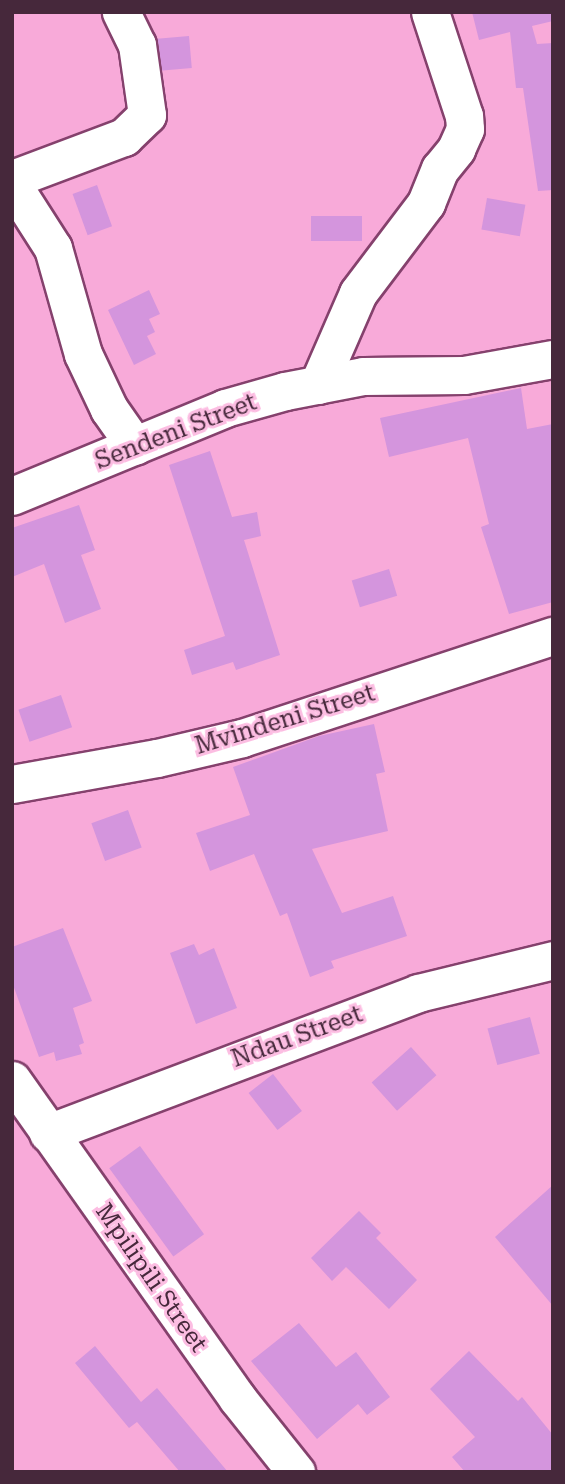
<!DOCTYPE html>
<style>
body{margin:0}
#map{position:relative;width:565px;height:1484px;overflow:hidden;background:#f8aad9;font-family:"Roboto Serif",serif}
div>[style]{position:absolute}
.building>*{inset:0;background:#d495dd;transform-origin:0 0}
.roads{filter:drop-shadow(2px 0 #85416d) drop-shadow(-2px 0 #85416d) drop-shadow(0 2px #85416d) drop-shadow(0 -2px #85416d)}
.street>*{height:37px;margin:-18.5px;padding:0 18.5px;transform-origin:18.5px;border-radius:18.5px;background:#fff}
span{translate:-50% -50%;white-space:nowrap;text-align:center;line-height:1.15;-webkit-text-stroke:6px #fcbde2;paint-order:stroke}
.street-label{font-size:24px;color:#46283b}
.frame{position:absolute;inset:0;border:14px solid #46283b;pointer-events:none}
</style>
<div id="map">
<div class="building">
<div style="clip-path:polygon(472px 12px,552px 12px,553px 21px,532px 26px,537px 44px,553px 43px,553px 190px,538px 191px,523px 88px,516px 88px,510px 32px,479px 40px)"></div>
<div style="left:189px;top:36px;width:32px;height:32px;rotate:85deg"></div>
<div style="left:97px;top:185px;width:44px;height:26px;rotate:70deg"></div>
<div style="left:487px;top:198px;width:39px;height:32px;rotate:10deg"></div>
<div style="left:362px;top:216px;width:25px;height:51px;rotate:90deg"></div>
<div style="clip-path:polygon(149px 290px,160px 314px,149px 319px,155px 332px,147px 336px,156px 354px,134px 365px,108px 310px)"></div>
<div style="clip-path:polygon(521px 388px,527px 429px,553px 424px,553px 602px,509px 614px,481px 527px,489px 524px,468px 438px,389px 457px,380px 418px)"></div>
<div style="clip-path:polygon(210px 451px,232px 517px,257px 512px,261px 536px,244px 540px,280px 655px,236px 670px,233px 662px,192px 675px,184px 650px,225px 636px,169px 465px)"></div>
<div style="clip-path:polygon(79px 505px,95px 550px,81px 555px,101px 609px,65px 623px,44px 564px,12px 577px,12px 528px)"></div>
<div style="left:389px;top:569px;width:28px;height:39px;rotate:73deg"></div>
<div style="left:61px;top:695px;width:34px;height:45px;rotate:71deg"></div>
<div style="clip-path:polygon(374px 724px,385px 772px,376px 774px,388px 831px,312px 849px,342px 913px,393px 896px,407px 936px,331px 961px,334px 968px,310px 977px,287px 913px,280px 916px,254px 854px,210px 871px,196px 833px,250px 815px,233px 767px,319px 736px)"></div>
<div style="left:128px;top:810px;width:40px;height:39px;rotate:70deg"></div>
<div style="clip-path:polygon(63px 928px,92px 1001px,73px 1008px,84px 1043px,79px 1045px,82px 1054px,56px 1061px,54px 1052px,39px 1057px,12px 982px,12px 947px)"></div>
<div style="clip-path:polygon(194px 944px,199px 955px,214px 948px,237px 1008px,196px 1024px,170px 953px)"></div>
<div style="left:530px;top:1017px;width:38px;height:44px;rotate:75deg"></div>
<div style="left:411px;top:1047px;width:38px;height:53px;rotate:48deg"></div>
<div style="left:273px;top:1074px;width:47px;height:31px;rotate:52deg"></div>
<div style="left:140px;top:1146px;width:109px;height:38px;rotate:54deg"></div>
<div style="clip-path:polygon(553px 1185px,553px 1306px,495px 1237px)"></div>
<div style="clip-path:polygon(359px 1211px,381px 1233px,376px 1238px,417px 1280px,389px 1309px,346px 1267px,332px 1281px,311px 1258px)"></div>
<div style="clip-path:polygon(299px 1323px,336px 1367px,356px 1352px,390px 1397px,367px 1415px,358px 1404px,317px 1439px,251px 1361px)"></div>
<div style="clip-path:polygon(95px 1346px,141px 1402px,157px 1388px,228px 1472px,180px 1472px,137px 1422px,129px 1428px,75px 1363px)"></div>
<div style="clip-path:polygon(469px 1351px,518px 1401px,522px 1397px,553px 1435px,553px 1472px,465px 1472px,452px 1457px,475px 1437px,430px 1389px)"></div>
</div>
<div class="roads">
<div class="street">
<div style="left:12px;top:179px;width:120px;rotate:-20.6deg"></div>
<div style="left:124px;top:137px;width:32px;rotate:-44deg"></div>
<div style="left:147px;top:115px;width:71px;rotate:-98.1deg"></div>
<div style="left:137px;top:45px;width:37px;rotate:-116deg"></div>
<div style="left:12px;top:184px;width:76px;rotate:57.4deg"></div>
<div style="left:53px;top:248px;width:110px;rotate:74.2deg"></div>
<div style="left:83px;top:354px;width:61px;rotate:64.7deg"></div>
<div style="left:109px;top:409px;width:45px;rotate:54.9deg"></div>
<div style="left:318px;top:385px;width:100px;rotate:-66.5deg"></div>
<div style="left:358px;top:293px;width:113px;rotate:-52.9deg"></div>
<div style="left:426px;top:203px;width:37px;rotate:-68deg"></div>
<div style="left:440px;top:169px;width:26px;rotate:-51deg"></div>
<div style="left:456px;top:149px;width:22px;rotate:-66deg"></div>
<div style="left:465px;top:129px;width:13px;rotate:-94deg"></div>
<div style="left:464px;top:116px;width:109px;rotate:-108.1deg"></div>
<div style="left:12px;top:496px;width:230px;rotate:-22.4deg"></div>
<div style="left:225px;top:408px;width:62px;rotate:-15.8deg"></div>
<div style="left:285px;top:391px;width:79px;rotate:-10.9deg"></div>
<div style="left:363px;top:376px;width:101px;rotate:-0.6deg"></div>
<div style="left:464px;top:375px;width:90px;rotate:-10.2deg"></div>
<div style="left:12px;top:784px;width:147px;rotate:-10.2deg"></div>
<div style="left:157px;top:758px;width:87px;rotate:-13.2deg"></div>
<div style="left:242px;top:738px;width:327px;rotate:-18.2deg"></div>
<div style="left:12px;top:1080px;width:390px;rotate:54.7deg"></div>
<div style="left:237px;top:1398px;width:95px;rotate:51.4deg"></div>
<div style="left:48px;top:1133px;width:396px;rotate:-20.7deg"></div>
<div style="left:418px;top:993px;width:139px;rotate:-13.7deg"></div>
</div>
</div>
<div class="street-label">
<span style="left:176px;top:432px;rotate:-21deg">Sendeni Street</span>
<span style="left:285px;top:720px;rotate:-17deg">Mvindeni Street</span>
<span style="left:297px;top:1037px;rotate:-20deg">Ndau Street</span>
<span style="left:151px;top:1278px;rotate:55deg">Mpilipili Street</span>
</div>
<div class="frame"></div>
</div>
